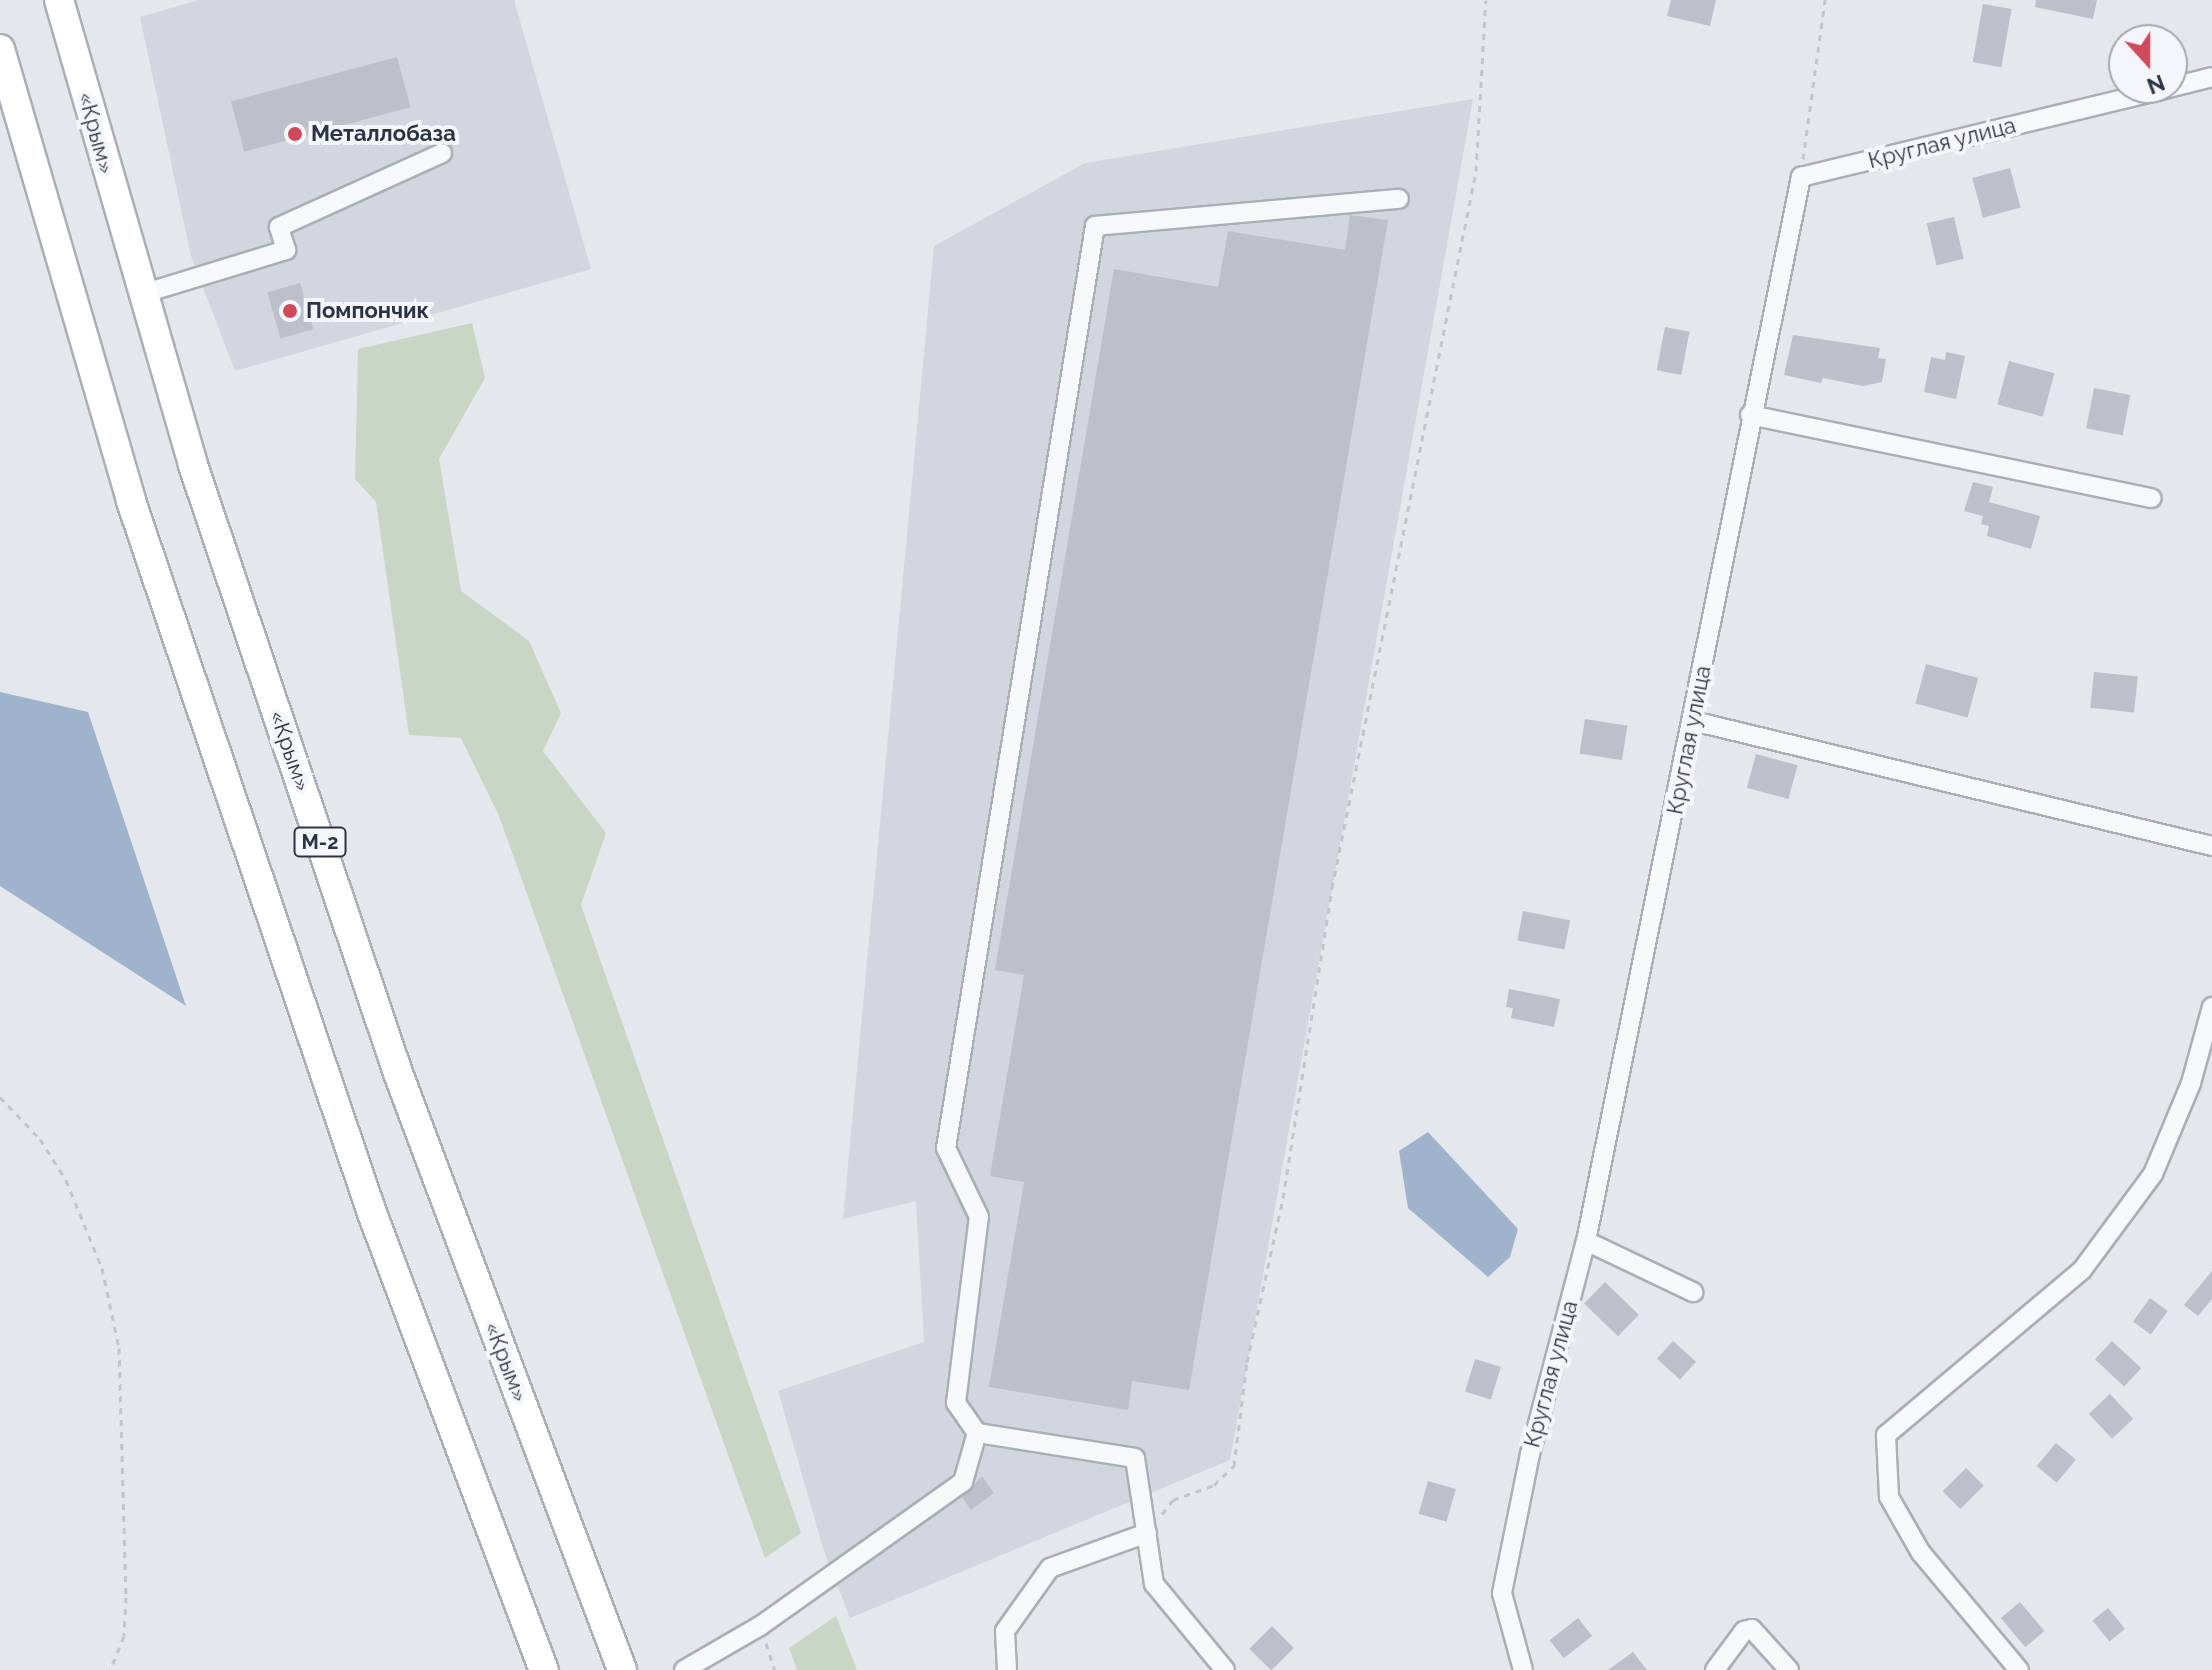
<!DOCTYPE html>
<meta charset="utf-8">
<style>
body{margin:0}
#map{position:relative;width:2212px;height:1670px;overflow:hidden;background:#e4e7ec;font-family:Raleway,sans-serif}
div>[style]{position:absolute}
.built>*{inset:0;background:#d2d6de}
.green>*{inset:0;background:#c9d6c5}
.water>*{inset:0;background:#9fb4cc}
.building>*{inset:0;background:#bbc0ca;transform-origin:0 0}
.path>*{height:3px;margin-top:-1.5px;transform-origin:0;background:repeating-linear-gradient(90deg,#c2c5cb 0 6px,transparent 0 12px)}
.roads{filter:drop-shadow(2px 0 #a9aeb7) drop-shadow(-2px 0 #a9aeb7) drop-shadow(0 2px #a9aeb7) drop-shadow(0 -2px #a9aeb7)}
.minor>*{height:18px;margin:-9px;padding:0 9px;transform-origin:9px;border-radius:9px;background:#f7f8fa}
.highway>*{height:28px;margin:-14px;padding:0 14px;transform-origin:14px;border-radius:14px;background:#fff}
.dots>*{width:22px;height:22px;translate:-50% -50%;box-sizing:border-box;border:4px solid #f4f6f9;border-radius:50%}
span{translate:-50% -50%;white-space:nowrap;text-align:center;line-height:1.15;-webkit-text-stroke:8px #f4f6f9;paint-order:stroke}
.shield-label span{padding:2px 6px;background:#f4f6f9;border:2px solid;border-radius:6px;-webkit-text-stroke-width:0}
.shield-label{font-size:20px;color:#2b3445;font-weight:700}
.street-label{font-size:22px;color:#2b3445}
.poi-label{font-size:22px;color:#2b3445;font-weight:700}
.left{translate:0 -50%;text-align:left}
.north{position:absolute;left:2108px;top:24px;width:80px;height:80px;box-sizing:border-box;background:#f4f6f9;border:2px solid #a4a8b1;border-radius:50%;rotate:159deg;font-size:22px;font-weight:700;line-height:32px;text-align:center;color:#2b3445}
.north::after{content:'';display:block;margin:auto;width:28px;height:36px;background:#d1495b;clip-path:polygon(50% 0,100% 100%,50% 72%,0 100%)}
</style>
<div id="map">
<div class="built">
<div style="clip-path:polygon(199px 0,514px 0,591px 269px,235px 371px,191px 256px,140px 17px)"></div>
<div style="clip-path:polygon(1473px 99px,1230px 1460px,850px 1618px,823px 1548px,778px 1391px,924px 1342px,916px 1201px,843px 1219px,934px 246px,1085px 163px)"></div>
</div>
<div class="green">
<div style="clip-path:polygon(472px 323px,485px 378px,439px 459px,461px 591px,529px 641px,561px 713px,543px 751px,606px 833px,581px 905px,801px 1533px,765px 1558px,499px 816px,461px 738px,409px 735px,376px 502px,355px 479px,358px 349px)"></div>
<div style="clip-path:polygon(836px 1616px,857px 1670px,797px 1670px,789px 1648px)"></div>
</div>
<div class="water">
<div style="clip-path:polygon(0 692px,88px 712px,186px 1006px,0 886px)"></div>
<div style="clip-path:polygon(1428px 1132px,1518px 1229px,1510px 1257px,1488px 1277px,1408px 1208px,1399px 1151px)"></div>
</div>
<div class="building">
<div style="clip-path:polygon(1671px 0,1716px 0,1710px 26px,1667px 16px)"></div>
<div style="clip-path:polygon(2036px 0,2097px 0,2093px 19px,2035px 7px)"></div>
<div style="left:1983px;top:4px;width:29px;height:59px;rotate:10deg"></div>
<div style="left:397px;top:57px;width:52px;height:172px;rotate:75deg"></div>
<div style="left:2010px;top:168px;width:41px;height:39px;rotate:75deg"></div>
<div style="clip-path:polygon(1350px 215px,1388px 220px,1189px 1390px,1132px 1381px,1128px 1410px,989px 1387px,1024px 1182px,990px 1176px,1024px 975px,995px 970px,1114px 269px,1218px 287px,1228px 231px,1345px 250px)"></div>
<div style="left:1954px;top:217px;width:43px;height:28px;rotate:77deg"></div>
<div style="left:300px;top:283px;width:48px;height:34px;rotate:74deg"></div>
<div style="left:1665px;top:327px;width:25px;height:44px;rotate:11deg"></div>
<div style="clip-path:polygon(1793px 335px,1880px 348px,1878px 358px,1886px 359px,1882px 382px,1863px 386px,1823px 378px,1821px 383px,1784px 375px)"></div>
<div style="clip-path:polygon(1946px 352px,1965px 356px,1956px 399px,1924px 392px,1931px 357px,1945px 360px)"></div>
<div style="left:2009px;top:361px;width:47px;height:45px;rotate:15deg"></div>
<div style="left:2094px;top:388px;width:37px;height:41px;rotate:11deg"></div>
<div style="clip-path:polygon(1973px 482px,1993px 487px,1989px 502px,2040px 516px,2031px 549px,1987px 536px,1989px 526px,1981px 524px,1983px 516px,1964px 511px)"></div>
<div style="left:1926px;top:664px;width:54px;height:41px;rotate:15deg"></div>
<div style="left:2094px;top:672px;width:44px;height:36px;rotate:6deg"></div>
<div style="left:1585px;top:719px;width:43px;height:35px;rotate:9deg"></div>
<div style="left:1756px;top:754px;width:43px;height:35px;rotate:15deg"></div>
<div style="left:1523px;top:911px;width:48px;height:30px;rotate:11deg"></div>
<div style="clip-path:polygon(1509px 989px,1560px 999px,1554px 1027px,1511px 1018px,1513px 1008px,1506px 1007px)"></div>
<div style="clip-path:polygon(2212px 1271px,2212px 1299px,2198px 1316px,2184px 1305px)"></div>
<div style="left:1605px;top:1282px;width:47px;height:30px;rotate:44deg"></div>
<div style="left:2150px;top:1298px;width:22px;height:29px;rotate:36deg"></div>
<div style="left:1673px;top:1341px;width:31px;height:24px;rotate:42deg"></div>
<div style="left:2112px;top:1341px;width:40px;height:25px;rotate:43deg"></div>
<div style="left:1475px;top:1359px;width:27px;height:34px;rotate:17deg"></div>
<div style="left:2110px;top:1394px;width:34px;height:29px;rotate:47deg"></div>
<div style="left:2056px;top:1443px;width:26px;height:30px;rotate:40deg"></div>
<div style="left:1966px;top:1468px;width:25px;height:33px;rotate:45deg"></div>
<div style="clip-path:polygon(982px 1476px,994px 1493px,971px 1510px,962px 1497px)"></div>
<div style="left:1428px;top:1481px;width:29px;height:34px;rotate:16deg"></div>
<div style="left:2020px;top:1602px;width:38px;height:25px;rotate:50deg"></div>
<div style="left:2108px;top:1608px;width:27px;height:20px;rotate:51deg"></div>
<div style="left:1578px;top:1618px;width:23px;height:36px;rotate:52deg"></div>
<div style="left:1272px;top:1626px;width:31px;height:32px;rotate:45deg"></div>
<div style="clip-path:polygon(1633px 1652px,1647px 1670px,1608px 1670px)"></div>
</div>
<div class="path">
<div style="left:1803px;top:159px;width:161px;rotate:-82.1deg"></div>
<div style="left:0;top:1097px;width:58px;rotate:46.4deg"></div>
<div style="left:40px;top:1139px;width:49px;rotate:57.6deg"></div>
<div style="left:66px;top:1180px;width:95px;rotate:67.8deg"></div>
<div style="left:102px;top:1268px;width:82px;rotate:78deg"></div>
<div style="left:119px;top:1348px;width:249px;rotate:88.4deg"></div>
<div style="left:126px;top:1597px;width:39px;rotate:93deg"></div>
<div style="left:124px;top:1636px;width:37px;rotate:112deg"></div>
<div style="left:1162px;top:1514px;width:18px;rotate:-52deg"></div>
<div style="left:1173px;top:1500px;width:44px;rotate:-20.1deg"></div>
<div style="left:1214px;top:1485px;width:28px;rotate:-44deg"></div>
<div style="left:1234px;top:1466px;width:105px;rotate:-82.9deg"></div>
<div style="left:1247px;top:1362px;width:168px;rotate:-77.6deg"></div>
<div style="left:1283px;top:1198px;width:314px;rotate:-81deg"></div>
<div style="left:1332px;top:888px;width:731px;rotate:-78.64deg"></div>
<div style="left:1476px;top:171px;width:171px;rotate:-86.7deg"></div>
<div style="left:766px;top:1643px;width:28px;rotate:72deg"></div>
</div>
<div class="roads">
<div class="minor">
<div style="left:2172px;top:87px;width:41px;rotate:-14deg"></div>
<div style="left:142px;top:294px;width:151px;rotate:-17deg"></div>
<div style="left:286px;top:250px;width:24px;rotate:-107deg"></div>
<div style="left:279px;top:227px;width:179px;rotate:-24.4deg"></div>
<div style="left:1750px;top:415px;width:410px;rotate:11.7deg"></div>
<div style="left:1693px;top:721px;width:534px;rotate:13.54deg"></div>
<div style="left:1586px;top:1241px;width:119px;rotate:25.5deg"></div>
<div style="left:684px;top:1670px;width:88px;rotate:-30.1deg"></div>
<div style="left:760px;top:1626px;width:249px;rotate:-35.4deg"></div>
<div style="left:963px;top:1482px;width:51px;rotate:-74.1deg"></div>
<div style="left:1007px;top:1670px;width:39px;rotate:-93deg"></div>
<div style="left:1005px;top:1631px;width:77px;rotate:-54.5deg"></div>
<div style="left:1050px;top:1568px;width:103px;rotate:-19.8deg"></div>
<div style="left:1225px;top:1670px;width:112px;rotate:-129.5deg"></div>
<div style="left:1154px;top:1584px;width:127px;rotate:-98.6deg"></div>
<div style="left:1135px;top:1458px;width:160px;rotate:-171deg"></div>
<div style="left:977px;top:1433px;width:37px;rotate:-125deg"></div>
<div style="left:956px;top:1403px;width:187px;rotate:-83deg"></div>
<div style="left:979px;top:1217px;width:76px;rotate:-115.6deg"></div>
<div style="left:946px;top:1148px;width:934px;rotate:-80.82deg"></div>
<div style="left:1095px;top:226px;width:305px;rotate:-5.1deg"></div>
<div style="left:1523px;top:1670px;width:80px;rotate:-105.3deg"></div>
<div style="left:1502px;top:1593px;width:142px;rotate:-78.6deg"></div>
<div style="left:1530px;top:1454px;width:220px;rotate:-75.3deg"></div>
<div style="left:1586px;top:1241px;width:1086px;rotate:-78.58deg"></div>
<div style="left:1801px;top:177px;width:378px;rotate:-13.6deg"></div>
<div style="left:1715px;top:1670px;width:49px;rotate:-53.4deg"></div>
<div style="left:1744px;top:1631px;width:8px;rotate:-14deg"></div>
<div style="left:1752px;top:1629px;width:55px;rotate:47.9deg"></div>
<div style="left:2019px;top:1670px;width:153px;rotate:-129.9deg"></div>
<div style="left:1921px;top:1553px;width:64px;rotate:-119.7deg"></div>
<div style="left:1889px;top:1497px;width:62px;rotate:-92.8deg"></div>
<div style="left:1886px;top:1435px;width:256px;rotate:-40.1deg"></div>
<div style="left:2082px;top:1270px;width:119px;rotate:-53.5deg"></div>
<div style="left:2153px;top:1174px;width:99px;rotate:-67.3deg"></div>
<div style="left:2191px;top:1083px;width:79px;rotate:-74.6deg"></div>
</div>
<div class="highway">
<div style="left:59px;top:0;width:484px;rotate:73.9deg"></div>
<div style="left:193px;top:465px;width:642px;rotate:71.37deg"></div>
<div style="left:398px;top:1073px;width:638px;rotate:69.43deg"></div>
<div style="left:0;top:49px;width:471px;rotate:73.8deg"></div>
<div style="left:131px;top:501px;width:752px;rotate:71.3deg"></div>
<div style="left:372px;top:1213px;width:488px;rotate:69.4deg"></div>
</div>
</div>
<div class="dots">
<div style="left:295px;top:134px;background:#d1495b"></div>
<div style="left:290px;top:311px;background:#d1495b"></div>
</div>
<div class="shield-label">
<span style="left:320px;top:842px">М-2</span>
</div>
<div class="street-label">
<span style="left:96px;top:133px;rotate:75deg">«Крым»</span>
<span style="left:1942px;top:143px;rotate:-14deg">Круглая улица</span>
<span style="left:1689px;top:740px;rotate:-79deg">Круглая улица</span>
<span style="left:290px;top:751px;rotate:71deg">«Крым»</span>
<span style="left:506px;top:1362px;rotate:69deg">«Крым»</span>
<span style="left:1551px;top:1374px;rotate:-75deg">Круглая улица</span>
</div>
<div class="poi-label">
<span class="left" style="left:311px;top:134px">Металлобаза</span>
<span class="left" style="left:306px;top:311px">Помпончик</span>
</div>
<div class="north">N</div>
</div>
